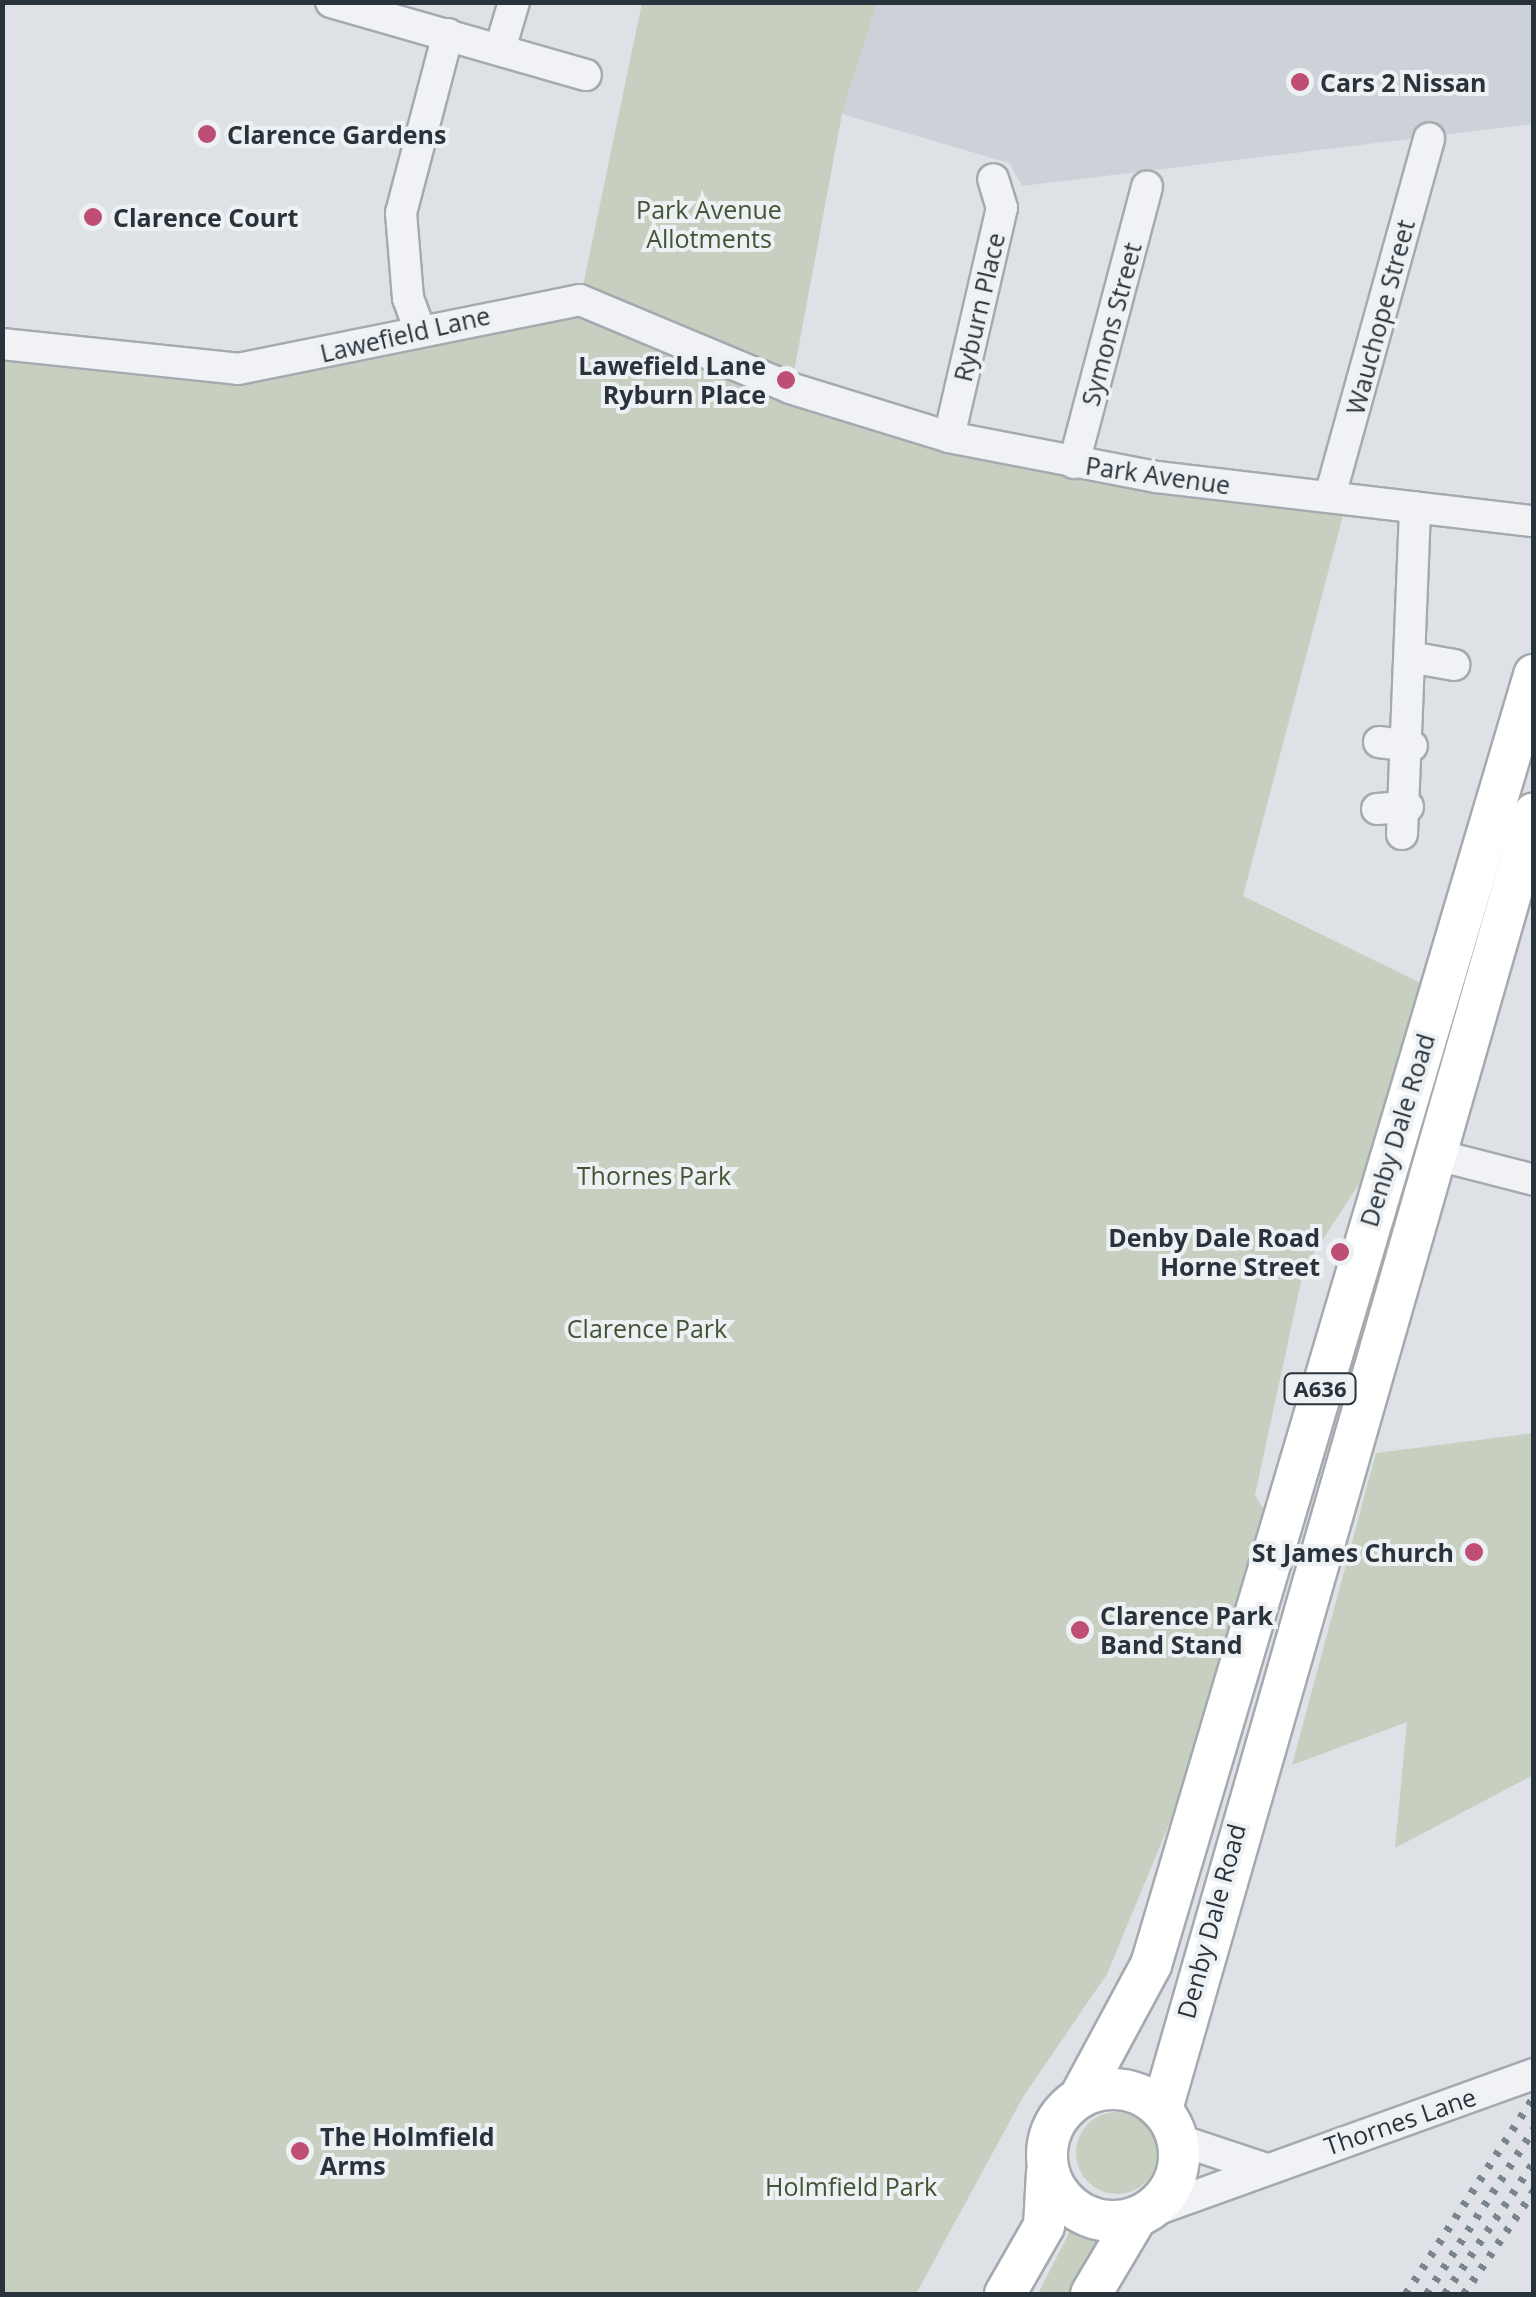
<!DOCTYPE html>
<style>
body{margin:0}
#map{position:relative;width:1536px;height:2297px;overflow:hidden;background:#dee2e6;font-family:"Open Sans",sans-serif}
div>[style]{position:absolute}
.built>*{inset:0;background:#ccd2d7}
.green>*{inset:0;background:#c6cfc0}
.round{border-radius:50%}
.roads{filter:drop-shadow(2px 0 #a4aaaf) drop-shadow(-2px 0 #a4aaaf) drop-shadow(0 2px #a4aaaf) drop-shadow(0 -2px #a4aaaf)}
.minor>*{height:30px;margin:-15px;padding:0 15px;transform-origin:15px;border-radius:15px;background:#f0f2f5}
.major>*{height:40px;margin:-20px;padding:0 20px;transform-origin:20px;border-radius:20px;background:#fff}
.major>.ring{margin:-20px;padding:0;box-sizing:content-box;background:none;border:40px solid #fff;border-radius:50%}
.rail>*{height:8px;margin-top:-4px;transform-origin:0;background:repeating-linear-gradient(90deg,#79858e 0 5px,transparent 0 15px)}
.dots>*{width:28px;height:28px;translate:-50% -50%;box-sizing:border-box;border:5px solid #edf1f4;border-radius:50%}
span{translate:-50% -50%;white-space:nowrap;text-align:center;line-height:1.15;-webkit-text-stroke:8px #edf1f4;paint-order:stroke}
.shield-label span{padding:2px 8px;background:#edf1f4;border:2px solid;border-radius:8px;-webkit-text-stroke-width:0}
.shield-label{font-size:22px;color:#29333b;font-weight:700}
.poi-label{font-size:25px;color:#29333b;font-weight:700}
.left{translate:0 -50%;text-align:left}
.right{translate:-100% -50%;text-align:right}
.park-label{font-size:25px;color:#435537}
.street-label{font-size:25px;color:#29333b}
.frame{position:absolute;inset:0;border:5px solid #29333b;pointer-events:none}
</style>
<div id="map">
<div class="built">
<div style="clip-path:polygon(877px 3px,1533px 3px,1533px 124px,1022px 186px,1009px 163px,842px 114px)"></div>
</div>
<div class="green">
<div style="clip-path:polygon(642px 3px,877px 3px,842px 114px,791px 388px,949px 437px,1347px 500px,1243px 896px,1439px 992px,1367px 1172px,1304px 1268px,1255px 1495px,1281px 1538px,1193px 1827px,1170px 1822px,1107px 1974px,1023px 2097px,916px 2294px,3px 2294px,3px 344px,238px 369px,580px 300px)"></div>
<div style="clip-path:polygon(1533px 1433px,1533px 1775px,1395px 1848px,1407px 1722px,1292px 1765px,1376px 1453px)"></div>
<div class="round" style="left:1076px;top:2112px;width:82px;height:82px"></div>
<div style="clip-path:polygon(1071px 2229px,1101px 2242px,1075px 2294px,1038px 2294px)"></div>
</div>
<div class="roads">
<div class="minor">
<div style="left:331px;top:2px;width:265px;rotate:16deg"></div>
<div style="left:500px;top:49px;width:49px;rotate:-73.4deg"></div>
<div style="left:420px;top:331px;width:35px;rotate:-110deg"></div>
<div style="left:408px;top:298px;width:85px;rotate:-94.7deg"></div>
<div style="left:401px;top:213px;width:185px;rotate:-75.3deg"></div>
<div style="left:2px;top:344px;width:237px;rotate:6deg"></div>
<div style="left:238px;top:369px;width:349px;rotate:-11.4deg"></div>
<div style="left:580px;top:300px;width:228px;rotate:22.7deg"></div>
<div style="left:790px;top:388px;width:166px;rotate:17.1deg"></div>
<div style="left:949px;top:437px;width:212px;rotate:10.9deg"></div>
<div style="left:1157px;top:477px;width:380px;rotate:6.7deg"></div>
<div style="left:949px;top:437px;width:235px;rotate:-77deg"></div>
<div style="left:1002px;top:208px;width:30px;rotate:-107deg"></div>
<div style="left:1074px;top:463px;width:286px;rotate:-75.2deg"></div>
<div style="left:1330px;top:496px;width:371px;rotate:-74.5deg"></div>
<div style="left:1415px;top:658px;width:40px;rotate:10deg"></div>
<div style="left:1379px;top:742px;width:33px;rotate:7deg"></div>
<div style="left:1377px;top:809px;width:31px;rotate:-4deg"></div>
<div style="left:1402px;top:834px;width:327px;rotate:-87.7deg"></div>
<div style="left:1433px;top:1154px;width:104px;rotate:14.4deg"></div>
<div style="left:1179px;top:2140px;width:92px;rotate:18.4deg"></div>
<div style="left:1156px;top:2210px;width:402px;rotate:-19.8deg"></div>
</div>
<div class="major">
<div class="ring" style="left:1047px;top:2089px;width:92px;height:92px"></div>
<div style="left:1082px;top:2093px;width:145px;rotate:-61.7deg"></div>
<div style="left:1151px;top:1965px;width:1346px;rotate:-73.46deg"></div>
<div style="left:1162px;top:2109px;width:1348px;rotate:-73.98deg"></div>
<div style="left:1005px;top:2294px;width:78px;rotate:-60.2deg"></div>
<div style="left:1044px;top:2226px;width:54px;rotate:-86.8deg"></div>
<div style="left:1091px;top:2294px;width:86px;rotate:-59.3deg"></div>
</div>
</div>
<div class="rail">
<div style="left:1406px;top:2294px;width:235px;rotate:-57deg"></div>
<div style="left:1427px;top:2294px;width:197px;rotate:-57deg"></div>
<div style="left:1445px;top:2294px;width:159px;rotate:-56deg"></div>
<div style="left:1464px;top:2294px;width:125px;rotate:-55.8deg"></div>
</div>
<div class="dots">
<div style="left:1300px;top:82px;background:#bf4e75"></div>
<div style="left:207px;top:134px;background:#bf4e75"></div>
<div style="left:93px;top:217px;background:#bf4e75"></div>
<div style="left:786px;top:380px;background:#bf4e75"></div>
<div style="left:1340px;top:1252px;background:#bf4e75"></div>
<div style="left:1474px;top:1552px;background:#bf4e75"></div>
<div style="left:1080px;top:1630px;background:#bf4e75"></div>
<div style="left:300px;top:2151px;background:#bf4e75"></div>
</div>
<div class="shield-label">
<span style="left:1320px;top:1389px">A636</span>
</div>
<div class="poi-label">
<span class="left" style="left:1320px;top:82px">Cars 2 Nissan</span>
<span class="left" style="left:227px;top:134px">Clarence Gardens</span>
<span class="left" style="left:113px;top:217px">Clarence Court</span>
<span class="right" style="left:766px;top:380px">Lawefield Lane<br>Ryburn Place</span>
<span class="right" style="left:1320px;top:1252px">Denby Dale Road<br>Horne Street</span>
<span class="right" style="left:1454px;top:1552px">St James Church</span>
<span class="left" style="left:1100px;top:1630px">Clarence Park<br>Band Stand</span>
<span class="left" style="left:320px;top:2151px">The Holmfield<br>Arms</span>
</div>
<div class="park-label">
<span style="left:709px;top:224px">Park Avenue<br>Allotments</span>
<span style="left:654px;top:1175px">Thornes Park</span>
<span style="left:647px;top:1328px">Clarence Park</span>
<span style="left:851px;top:2186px">Holmfield Park</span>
</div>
<div class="street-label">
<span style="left:979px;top:307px;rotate:-77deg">Ryburn Place</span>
<span style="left:1380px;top:317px;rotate:-75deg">Wauchope Street</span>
<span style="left:1111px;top:324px;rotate:-75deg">Symons Street</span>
<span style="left:405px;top:334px;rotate:-13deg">Lawefield Lane</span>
<span style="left:1158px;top:475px;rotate:8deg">Park Avenue</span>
<span style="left:1397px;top:1130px;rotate:-73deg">Denby Dale Road</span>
<span style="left:1211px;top:1921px;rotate:-75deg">Denby Dale Road</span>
<span style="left:1400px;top:2121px;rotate:-19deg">Thornes Lane</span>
</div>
<div class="frame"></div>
</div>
